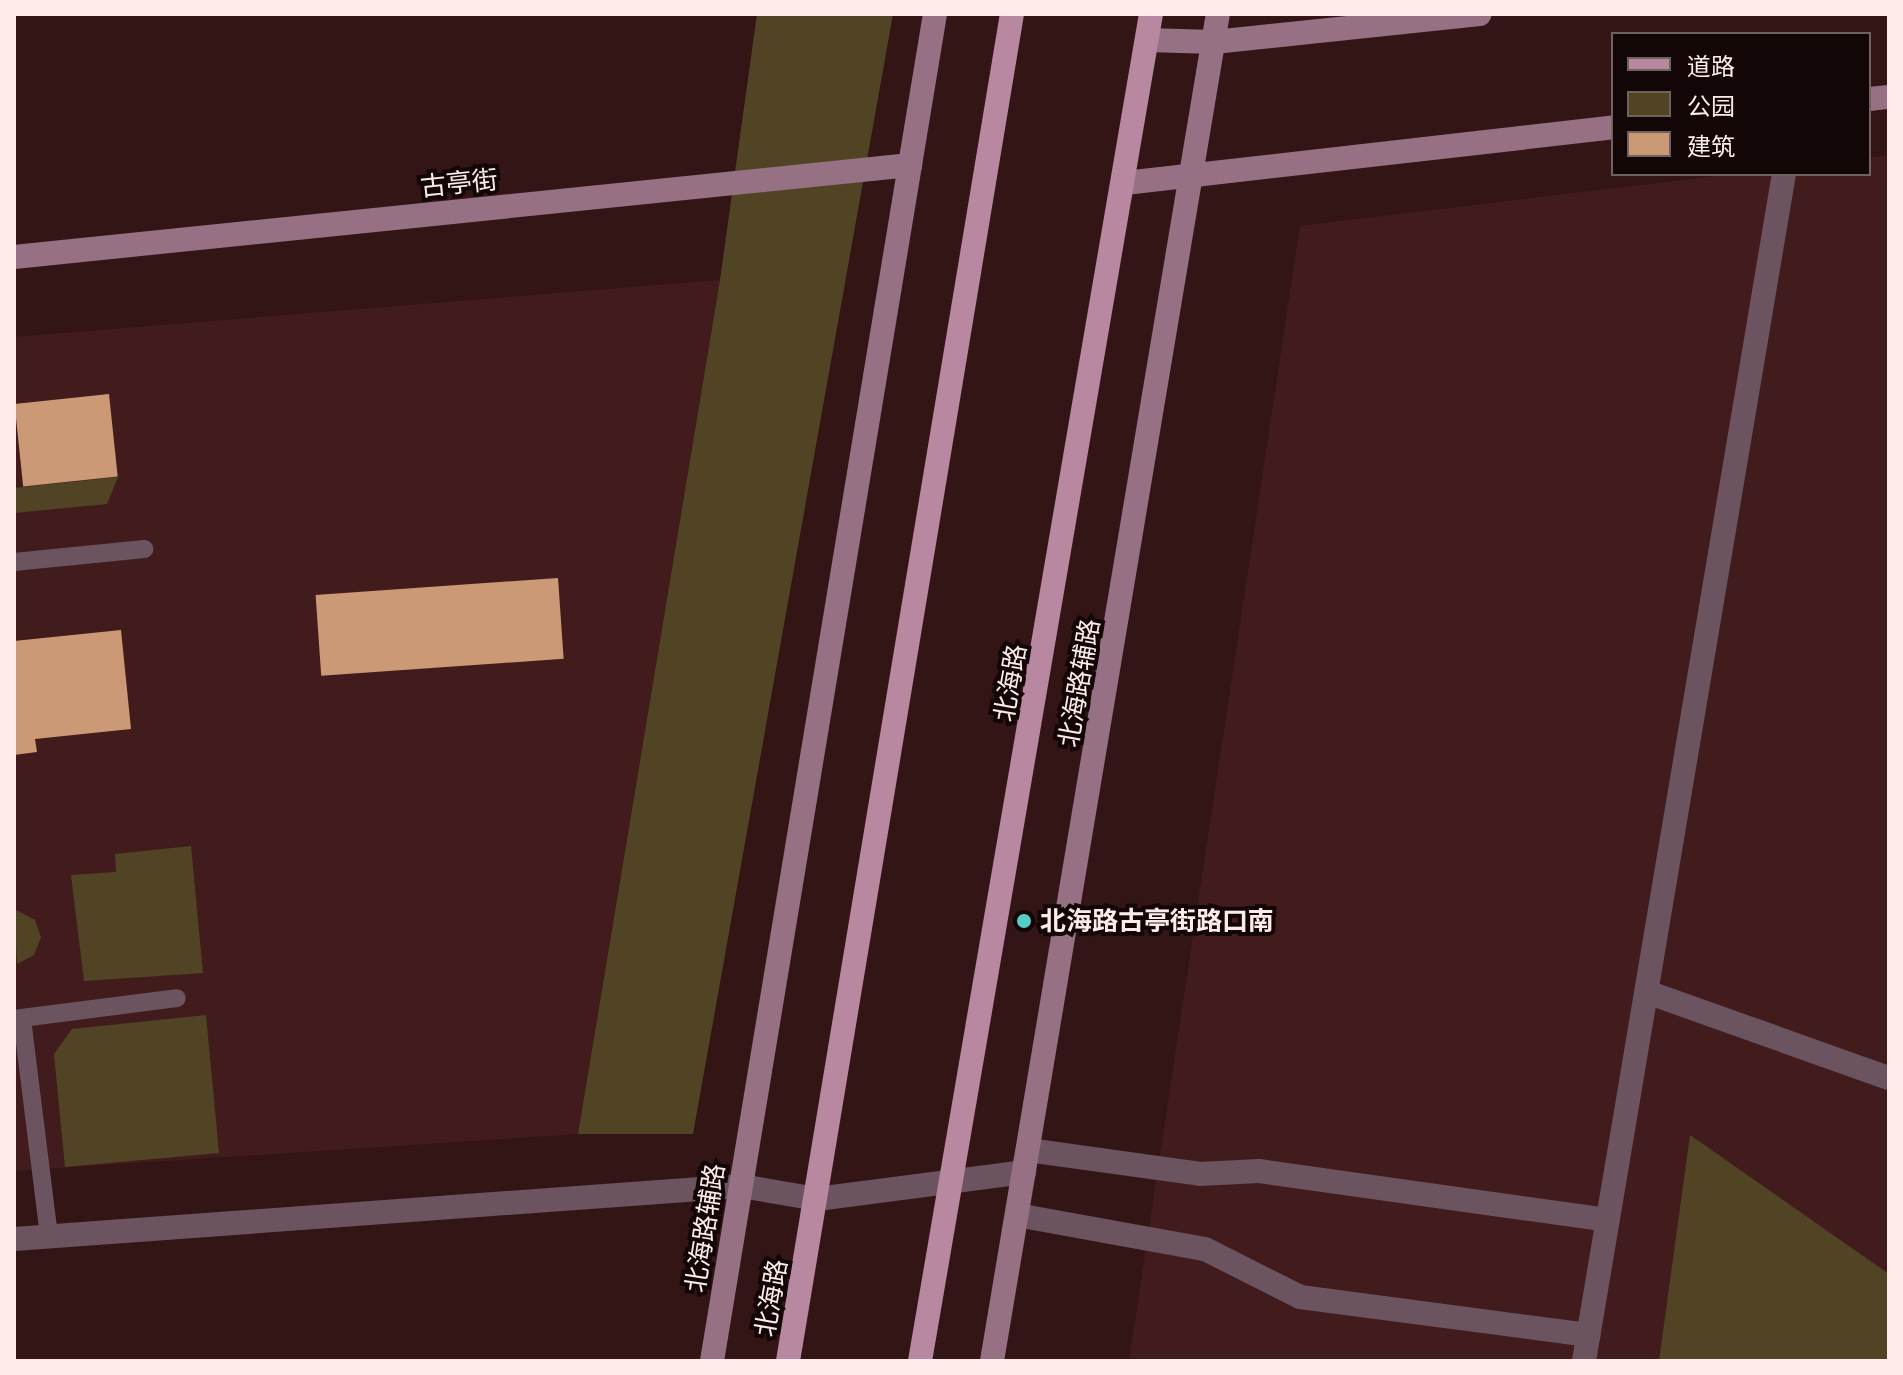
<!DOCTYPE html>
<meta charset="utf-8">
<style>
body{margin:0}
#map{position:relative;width:1903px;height:1375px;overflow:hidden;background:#331515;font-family:"Open Sans","Noto Sans SC",sans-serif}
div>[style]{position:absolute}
.built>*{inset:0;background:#421c1d}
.green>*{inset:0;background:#504425}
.building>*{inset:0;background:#c97;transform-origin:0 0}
.lane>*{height:18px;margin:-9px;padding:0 9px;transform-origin:9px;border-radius:9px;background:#6b545f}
.street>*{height:24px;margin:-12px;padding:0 12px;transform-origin:12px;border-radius:12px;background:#6b545f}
.secondary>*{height:24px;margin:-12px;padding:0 12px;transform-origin:12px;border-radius:12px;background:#967184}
.primary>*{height:24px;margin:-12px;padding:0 12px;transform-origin:12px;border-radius:12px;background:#b788a0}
.dots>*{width:22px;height:22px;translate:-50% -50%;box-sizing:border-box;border:4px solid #120606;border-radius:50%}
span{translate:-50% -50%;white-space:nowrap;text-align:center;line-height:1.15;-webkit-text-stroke:8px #120606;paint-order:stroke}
.street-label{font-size:26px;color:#fdebea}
.poi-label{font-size:26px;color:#fdebea;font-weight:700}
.left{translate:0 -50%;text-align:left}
.frame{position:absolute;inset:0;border:16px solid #fdebea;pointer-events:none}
.legend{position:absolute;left:1611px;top:32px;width:260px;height:144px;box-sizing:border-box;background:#120606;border:2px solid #706261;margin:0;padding:10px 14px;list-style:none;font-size:24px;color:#fdebea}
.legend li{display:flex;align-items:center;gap:16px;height:40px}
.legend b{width:40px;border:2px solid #706261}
</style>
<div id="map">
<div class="built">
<div style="clip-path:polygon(1889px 155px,1889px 1361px,1129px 1361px,1300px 226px,1733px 174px,1869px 174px,1869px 158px)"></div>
<div style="clip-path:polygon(720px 280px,578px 1134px,14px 1171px,14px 337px)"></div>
</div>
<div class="green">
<div style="clip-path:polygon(757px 14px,893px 14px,693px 1134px,578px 1134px,720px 280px)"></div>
<div style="clip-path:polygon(118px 477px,107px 504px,14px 513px,14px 488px)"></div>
<div style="clip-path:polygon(191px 846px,203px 973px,84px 981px,71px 875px,116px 872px,115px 854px)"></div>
<div style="clip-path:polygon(14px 909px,35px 920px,41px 937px,34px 955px,17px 964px)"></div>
<div style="clip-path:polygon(206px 1015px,219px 1153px,65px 1167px,54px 1054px,72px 1029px)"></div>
<div style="clip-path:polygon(1690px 1135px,1889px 1274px,1889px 1361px,1659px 1361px)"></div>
</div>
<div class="building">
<div style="left:109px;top:394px;width:83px;height:95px;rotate:84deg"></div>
<div style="left:558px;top:578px;width:81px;height:243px;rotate:86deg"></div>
<div style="clip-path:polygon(121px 630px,131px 729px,35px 739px,37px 752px,14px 755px,14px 641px)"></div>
</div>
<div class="lane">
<div style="left:14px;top:562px;width:131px;rotate:-5.7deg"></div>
<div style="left:14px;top:1019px;width:164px;rotate:-7.3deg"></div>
<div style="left:22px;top:1019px;width:219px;rotate:82.9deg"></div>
</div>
<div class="street">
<div style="left:1647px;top:992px;width:257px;rotate:19.6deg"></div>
<div style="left:1028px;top:1150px;width:174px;rotate:7.9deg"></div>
<div style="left:1200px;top:1174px;width:59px;rotate:-2.9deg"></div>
<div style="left:1259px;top:1171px;width:352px;rotate:8deg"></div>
<div style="left:1017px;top:1215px;width:191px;rotate:10.3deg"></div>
<div style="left:1205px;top:1249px;width:106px;rotate:26.8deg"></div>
<div style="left:1300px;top:1297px;width:291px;rotate:7.5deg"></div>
<div style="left:14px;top:1239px;width:729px;rotate:-4.17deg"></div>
<div style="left:741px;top:1186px;width:77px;rotate:9.7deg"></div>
<div style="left:817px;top:1199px;width:209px;rotate:-7.4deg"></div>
<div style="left:1584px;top:1361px;width:1204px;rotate:-80.44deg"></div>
</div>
<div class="secondary">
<div style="left:1147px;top:40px;width:67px;rotate:1.7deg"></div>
<div style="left:1214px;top:42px;width:267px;rotate:-6deg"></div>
<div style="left:1869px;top:99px;width:20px;rotate:-6deg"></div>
<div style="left:1125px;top:183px;width:491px;rotate:-6.5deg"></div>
<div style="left:14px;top:257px;width:901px;rotate:-5.86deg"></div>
<div style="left:712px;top:1361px;width:1365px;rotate:-80.6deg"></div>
<div style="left:992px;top:1361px;width:1366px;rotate:-80.48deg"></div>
</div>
<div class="primary">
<div style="left:788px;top:1361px;width:1365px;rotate:-80.56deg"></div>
<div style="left:920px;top:1361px;width:1367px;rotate:-80.27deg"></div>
</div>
<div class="dots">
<div style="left:1024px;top:921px;background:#54cdc7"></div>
</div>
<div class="street-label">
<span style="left:459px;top:183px;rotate:-6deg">古亭街</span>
<span style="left:1010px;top:683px;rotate:-80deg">北海路</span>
<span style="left:1079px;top:683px;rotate:-80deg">北海路辅路</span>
<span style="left:705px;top:1228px;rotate:-81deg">北海路辅路</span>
<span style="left:771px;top:1298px;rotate:-80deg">北海路</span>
</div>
<div class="poi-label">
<span class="left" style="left:1040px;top:921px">北海路古亭街路口南</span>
</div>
<div class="frame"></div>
<ul class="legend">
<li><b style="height:10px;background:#b788a0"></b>道路</li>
<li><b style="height:22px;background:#504425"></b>公园</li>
<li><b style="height:22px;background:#c97"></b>建筑</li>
</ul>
</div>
